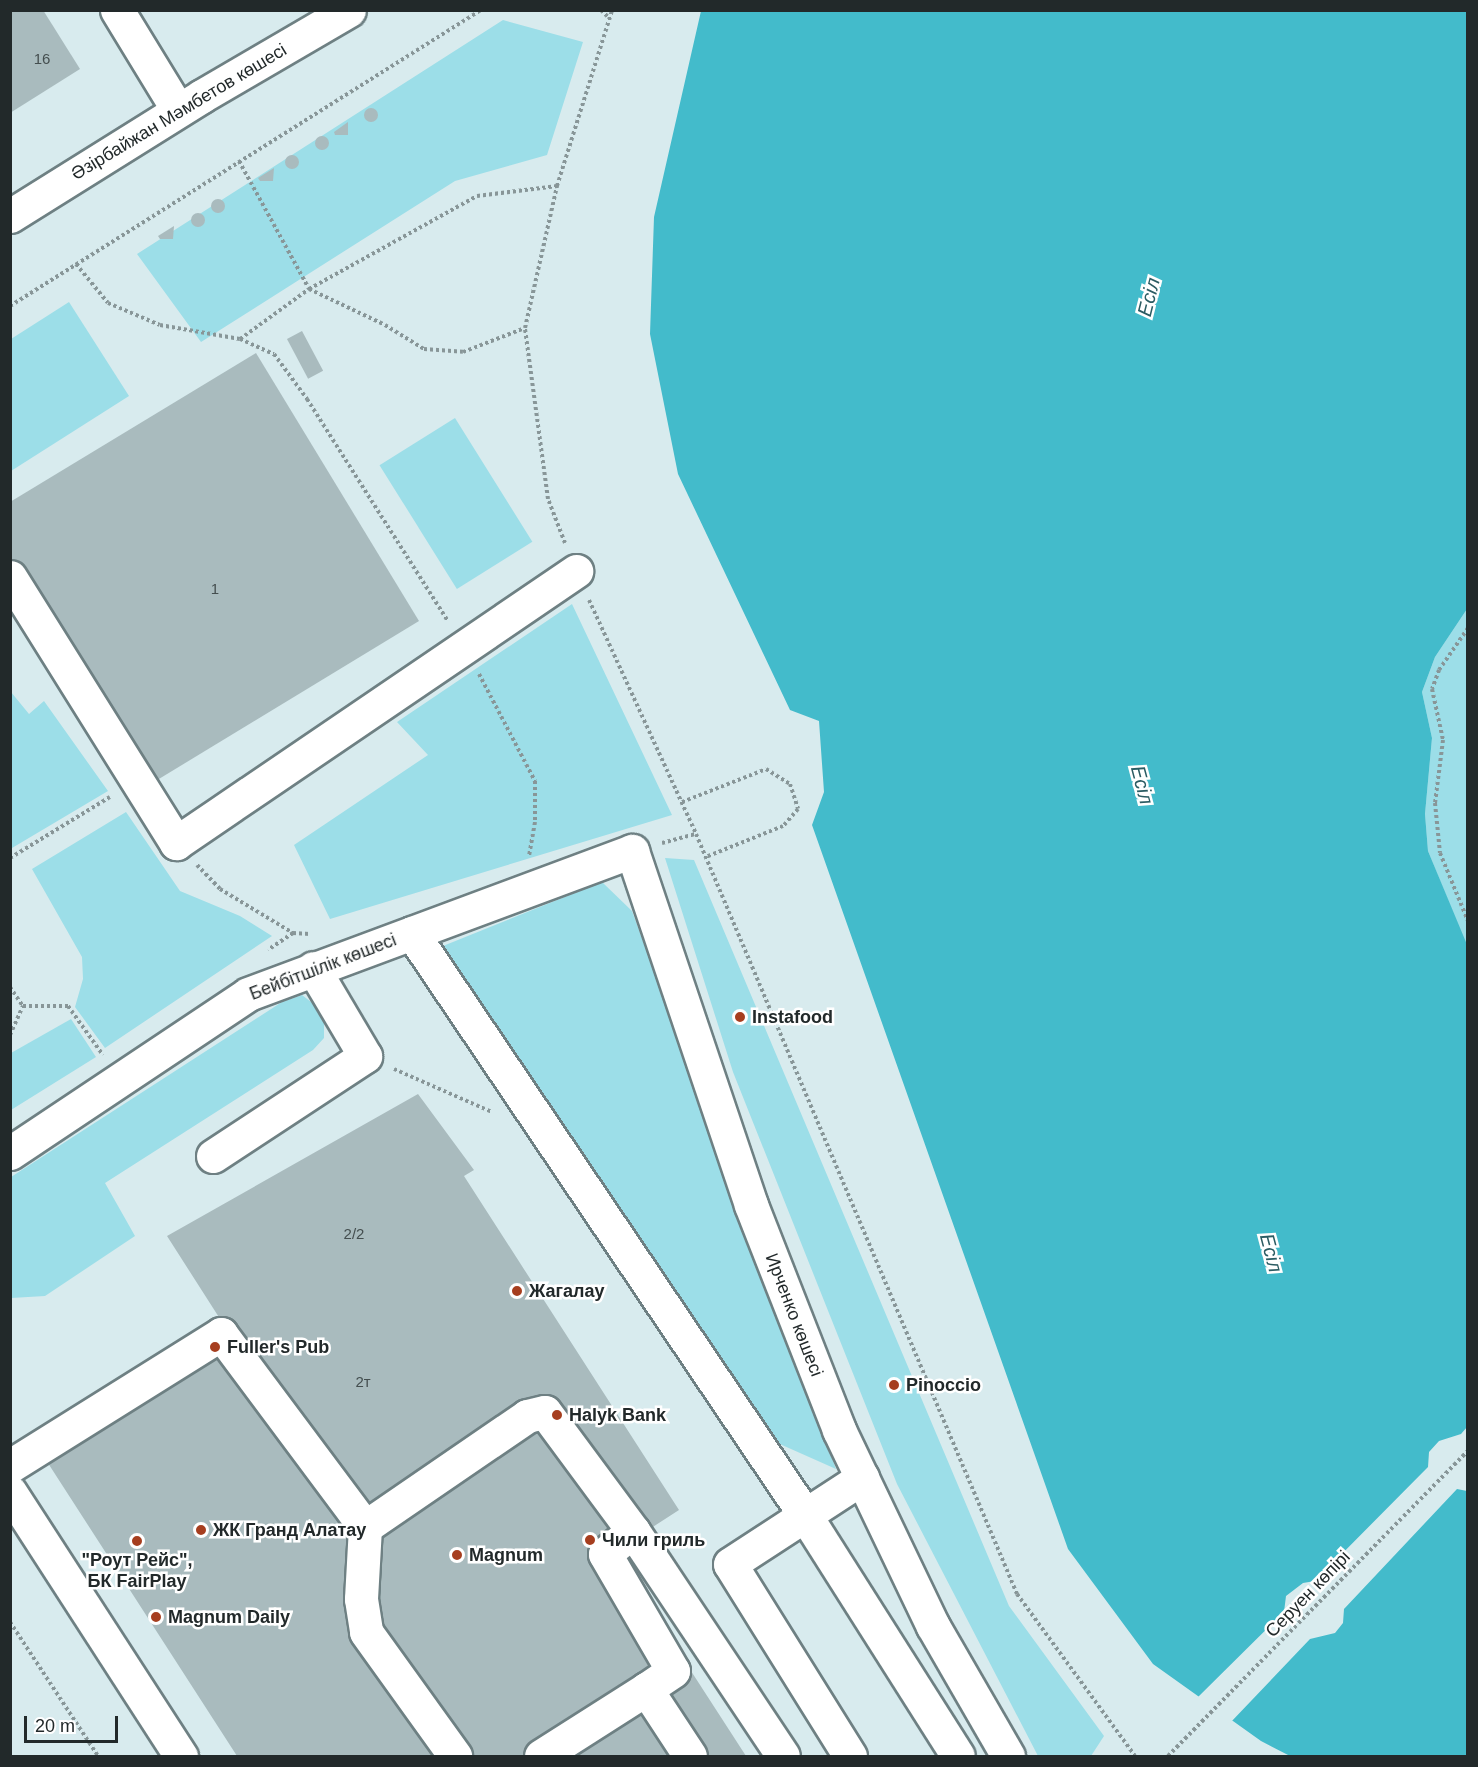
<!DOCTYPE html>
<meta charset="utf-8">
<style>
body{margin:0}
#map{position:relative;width:1478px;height:1767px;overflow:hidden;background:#d8ebee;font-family:Arial,sans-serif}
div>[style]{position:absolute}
.green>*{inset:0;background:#9cdee8;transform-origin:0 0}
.water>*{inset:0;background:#43bbcb}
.pier>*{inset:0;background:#d8ebee}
.building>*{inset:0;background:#a9bbbe;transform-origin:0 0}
.round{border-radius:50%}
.path>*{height:4px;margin-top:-2px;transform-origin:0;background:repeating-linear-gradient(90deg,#889698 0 3px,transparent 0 6px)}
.roads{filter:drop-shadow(2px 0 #6e8083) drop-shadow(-2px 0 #6e8083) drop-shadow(0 2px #6e8083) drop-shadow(0 -2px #6e8083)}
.minor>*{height:33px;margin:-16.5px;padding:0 16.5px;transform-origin:16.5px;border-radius:16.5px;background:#fff}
.dots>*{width:16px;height:16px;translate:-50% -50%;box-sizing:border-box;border:3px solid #fff;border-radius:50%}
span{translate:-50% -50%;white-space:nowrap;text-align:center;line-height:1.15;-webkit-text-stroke:5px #fff;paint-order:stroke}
.number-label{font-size:15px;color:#444e4f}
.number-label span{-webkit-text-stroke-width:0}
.street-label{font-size:18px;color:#22292a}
.poi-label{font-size:18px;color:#22292a;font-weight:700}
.left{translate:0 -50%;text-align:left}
.water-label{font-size:20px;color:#2b5c63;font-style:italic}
.frame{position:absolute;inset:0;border:12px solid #22292a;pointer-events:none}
.scale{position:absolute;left:24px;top:1716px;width:94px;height:27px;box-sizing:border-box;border:3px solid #22292a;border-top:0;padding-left:8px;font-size:18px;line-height:21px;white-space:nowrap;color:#22292a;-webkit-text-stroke:4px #fff;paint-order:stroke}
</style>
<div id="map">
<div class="green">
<div style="clip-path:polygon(503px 20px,583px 42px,547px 155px,455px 181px,201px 342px,137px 254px)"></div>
<div style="clip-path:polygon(69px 302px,129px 396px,11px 471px,11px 339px)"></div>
<div style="left:455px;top:418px;width:146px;height:89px;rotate:58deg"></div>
<div style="clip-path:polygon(572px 604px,672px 815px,330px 919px,294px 845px,428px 755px,397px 722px)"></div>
<div style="clip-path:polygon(1467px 609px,1467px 947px,1428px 851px,1425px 814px,1432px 738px,1422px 692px,1435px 657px)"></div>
<div style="clip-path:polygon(11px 692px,29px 714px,44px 701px,108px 791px,12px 848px)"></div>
<div style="clip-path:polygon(126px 812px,180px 891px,240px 916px,272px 936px,105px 1048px,75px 1007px,83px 979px,82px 957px,32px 869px)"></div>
<div style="clip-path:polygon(665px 858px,694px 860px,1009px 1606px,1104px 1736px,1091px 1756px,1038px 1756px,897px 1484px,733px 1072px)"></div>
<div style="clip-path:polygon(602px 882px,632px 911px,836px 1469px,773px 1441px,443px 946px)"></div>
<div style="clip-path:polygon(302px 995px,315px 1005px,324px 1021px,324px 1038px,313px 1050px,105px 1183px,135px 1236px,45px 1296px,11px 1298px,11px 1177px,282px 1002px)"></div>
<div style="clip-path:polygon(71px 1019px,96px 1057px,11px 1110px,11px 1053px)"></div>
</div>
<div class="water">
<div style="clip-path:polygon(701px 11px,1467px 11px,1467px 609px,1435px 657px,1422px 692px,1432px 738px,1425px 814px,1428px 851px,1468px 947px,1467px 1756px,1290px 1756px,1261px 1741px,1153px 1664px,1068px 1549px,812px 825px,824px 792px,819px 721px,790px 710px,678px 474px,650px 334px,654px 217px)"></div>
</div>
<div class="pier">
<div style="clip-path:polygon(1467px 1427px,1467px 1491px,1457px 1489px,1344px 1609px,1343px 1623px,1335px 1633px,1310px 1639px,1230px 1723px,1196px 1699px,1284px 1612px,1286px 1596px,1303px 1583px,1315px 1581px,1428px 1467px,1429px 1452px,1439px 1441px,1461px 1434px)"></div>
</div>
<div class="building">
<div style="clip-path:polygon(10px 10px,43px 10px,80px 69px,10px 113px)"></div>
<div class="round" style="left:364px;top:108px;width:14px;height:14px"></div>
<div style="clip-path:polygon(348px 122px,348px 135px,335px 135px,334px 132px)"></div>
<div class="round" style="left:315px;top:136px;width:14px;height:14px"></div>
<div class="round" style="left:285px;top:155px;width:14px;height:14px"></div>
<div style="clip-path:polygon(274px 168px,273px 181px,260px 181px,258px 178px)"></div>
<div class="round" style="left:211px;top:199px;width:14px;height:14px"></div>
<div class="round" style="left:191px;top:213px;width:14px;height:14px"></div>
<div style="clip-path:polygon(174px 226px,173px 239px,160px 239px,158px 236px)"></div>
<div style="left:302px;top:331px;width:45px;height:17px;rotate:62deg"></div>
<div style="clip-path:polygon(256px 353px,419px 621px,149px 785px,10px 557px,10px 502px)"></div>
<div style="clip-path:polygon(418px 1094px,474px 1170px,464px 1176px,679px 1510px,614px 1552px,746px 1756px,237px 1756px,35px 1443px,222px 1322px,167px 1236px)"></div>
</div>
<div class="path">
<div style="left:601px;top:10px;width:11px;rotate:45deg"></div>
<div style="left:239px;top:161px;width:146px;rotate:61.3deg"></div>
<div style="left:309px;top:289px;width:84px;rotate:25.3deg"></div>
<div style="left:385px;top:325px;width:46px;rotate:31.6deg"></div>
<div style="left:424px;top:349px;width:39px;rotate:4deg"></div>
<div style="left:463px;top:352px;width:66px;rotate:-21.2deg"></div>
<div style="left:76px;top:264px;width:50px;rotate:50.6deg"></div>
<div style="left:108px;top:303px;width:56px;rotate:22.9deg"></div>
<div style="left:160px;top:325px;width:81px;rotate:9.9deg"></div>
<div style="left:240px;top:339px;width:37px;rotate:24deg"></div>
<div style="left:274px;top:354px;width:56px;rotate:53.7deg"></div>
<div style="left:307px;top:399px;width:263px;rotate:57.6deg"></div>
<div style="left:10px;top:306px;width:556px;rotate:-32.15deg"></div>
<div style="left:240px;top:339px;width:85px;rotate:-35.9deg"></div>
<div style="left:309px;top:289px;width:192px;rotate:-29deg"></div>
<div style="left:477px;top:196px;width:81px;rotate:-7.1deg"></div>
<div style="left:565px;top:543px;width:47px;rotate:-111.1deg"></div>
<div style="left:548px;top:499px;width:173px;rotate:-97.7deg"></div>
<div style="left:525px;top:328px;width:146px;rotate:-77.3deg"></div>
<div style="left:557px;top:186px;width:184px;rotate:-72.6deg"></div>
<div style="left:589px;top:600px;width:257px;rotate:65.4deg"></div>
<div style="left:696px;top:834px;width:825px;rotate:67.1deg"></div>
<div style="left:1017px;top:1594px;width:200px;rotate:53.9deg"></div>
<div style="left:1468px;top:628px;width:51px;rotate:124.6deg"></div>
<div style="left:1439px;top:670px;width:20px;rotate:110deg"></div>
<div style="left:1432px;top:689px;width:52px;rotate:77.8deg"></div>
<div style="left:1443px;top:740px;width:64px;rotate:97.2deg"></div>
<div style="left:1435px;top:803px;width:50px;rotate:84.3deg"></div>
<div style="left:1440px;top:853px;width:74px;rotate:67.6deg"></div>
<div style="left:479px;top:674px;width:121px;rotate:62.4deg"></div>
<div style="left:535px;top:781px;width:41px;rotate:90deg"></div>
<div style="left:535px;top:822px;width:35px;rotate:100deg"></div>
<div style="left:682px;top:802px;width:90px;rotate:-21.4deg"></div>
<div style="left:766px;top:769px;width:28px;rotate:32deg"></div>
<div style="left:790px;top:784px;width:26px;rotate:72deg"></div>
<div style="left:798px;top:809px;width:23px;rotate:131deg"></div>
<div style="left:783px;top:826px;width:83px;rotate:158.1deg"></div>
<div style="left:662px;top:843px;width:35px;rotate:-15deg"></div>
<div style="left:10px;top:858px;width:117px;rotate:-31.4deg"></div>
<div style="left:197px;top:865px;width:33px;rotate:46deg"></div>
<div style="left:220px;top:889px;width:85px;rotate:31.1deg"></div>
<div style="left:293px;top:933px;width:30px;rotate:146deg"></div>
<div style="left:293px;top:933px;width:17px;rotate:3deg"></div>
<div style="left:10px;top:987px;width:23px;rotate:56deg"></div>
<div style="left:23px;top:1006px;width:45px"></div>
<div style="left:68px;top:1006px;width:60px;rotate:54.5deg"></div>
<div style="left:10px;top:1035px;width:32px;rotate:-66deg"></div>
<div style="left:394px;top:1069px;width:107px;rotate:23.7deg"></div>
<div style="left:10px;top:1622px;width:160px;rotate:56.7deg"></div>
<div style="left:1168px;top:1756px;width:428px;rotate:-45.5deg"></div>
</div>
<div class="roads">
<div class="minor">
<div style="left:117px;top:10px;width:117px;rotate:58.6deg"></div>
<div style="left:10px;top:216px;width:226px;rotate:-32deg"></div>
<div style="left:202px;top:96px;width:170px;rotate:-30.3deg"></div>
<div style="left:10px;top:577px;width:314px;rotate:58deg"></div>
<div style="left:176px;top:843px;width:484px;rotate:-34.2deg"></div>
<div style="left:412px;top:933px;width:702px;rotate:55.97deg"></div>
<div style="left:805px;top:1515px;width:285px;rotate:57.6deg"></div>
<div style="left:10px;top:1153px;width:286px;rotate:-33.7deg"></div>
<div style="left:248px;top:994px;width:410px;rotate:-20.4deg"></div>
<div style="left:632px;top:851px;width:373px;rotate:71.4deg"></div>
<div style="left:751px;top:1205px;width:242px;rotate:68.6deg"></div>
<div style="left:839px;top:1430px;width:217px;rotate:64.4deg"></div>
<div style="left:933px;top:1626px;width:150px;rotate:60deg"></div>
<div style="left:213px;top:1156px;width:182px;rotate:-33.3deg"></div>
<div style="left:365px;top:1056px;width:102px;rotate:-120.6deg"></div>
<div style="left:10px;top:1466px;width:249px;rotate:-32deg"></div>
<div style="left:221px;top:1334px;width:241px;rotate:53.3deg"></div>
<div style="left:365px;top:1527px;width:196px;rotate:-34.4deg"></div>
<div style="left:527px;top:1416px;width:18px;rotate:-13deg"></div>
<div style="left:545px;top:1412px;width:148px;rotate:53.5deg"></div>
<div style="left:633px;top:1531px;width:270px;rotate:56.3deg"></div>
<div style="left:10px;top:1492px;width:315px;rotate:57.1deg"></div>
<div style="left:365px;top:1527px;width:72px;rotate:93.2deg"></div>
<div style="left:361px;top:1599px;width:33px;rotate:81deg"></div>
<div style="left:366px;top:1632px;width:153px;rotate:54.3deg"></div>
<div style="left:633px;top:1531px;width:36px;rotate:141deg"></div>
<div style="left:605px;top:1554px;width:135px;rotate:59.8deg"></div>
<div style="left:673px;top:1671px;width:32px;rotate:146deg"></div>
<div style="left:541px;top:1756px;width:125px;rotate:-32.5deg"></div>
<div style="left:646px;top:1689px;width:80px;rotate:56.7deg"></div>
<div style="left:850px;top:1756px;width:226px;rotate:-122deg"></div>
<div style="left:730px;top:1564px;width:158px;rotate:-33.1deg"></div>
</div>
</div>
<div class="dots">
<div style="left:740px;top:1017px;background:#a63e1f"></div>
<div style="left:517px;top:1291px;background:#a63e1f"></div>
<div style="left:215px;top:1347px;background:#a63e1f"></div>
<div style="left:894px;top:1385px;background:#a63e1f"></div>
<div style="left:557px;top:1415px;background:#a63e1f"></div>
<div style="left:201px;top:1530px;background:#a63e1f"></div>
<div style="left:590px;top:1540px;background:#a63e1f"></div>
<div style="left:137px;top:1541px;background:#a63e1f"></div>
<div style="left:457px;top:1555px;background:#a63e1f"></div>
<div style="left:156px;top:1617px;background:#a63e1f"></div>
</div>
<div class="number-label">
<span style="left:42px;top:59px">16</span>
<span style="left:215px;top:589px">1</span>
<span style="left:354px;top:1234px">2/2</span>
<span style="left:363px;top:1382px">2т</span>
</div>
<div class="street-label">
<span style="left:179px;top:112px;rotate:-31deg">Әзірбайжан Мәмбетов көшесі</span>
<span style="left:323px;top:967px;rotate:-21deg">Бейбітшілік көшесі</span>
<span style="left:794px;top:1315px;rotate:69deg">Ирченко көшесі</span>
<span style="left:1308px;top:1594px;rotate:-46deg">Серуен көпірі</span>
</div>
<div class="poi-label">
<span class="left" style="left:752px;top:1017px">Instafood</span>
<span class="left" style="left:529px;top:1291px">Жагалау</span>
<span class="left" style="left:227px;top:1347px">Fuller's Pub</span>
<span class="left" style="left:906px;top:1385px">Pinoccio</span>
<span class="left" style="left:569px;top:1415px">Halyk Bank</span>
<span class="left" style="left:213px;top:1530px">ЖК Гранд Алатау</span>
<span class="left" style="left:602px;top:1540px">Чили гриль</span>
<span class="left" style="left:469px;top:1555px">Magnum</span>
<span style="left:137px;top:1571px">"Роут Рейс",<br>БК FairPlay</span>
<span class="left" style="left:168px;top:1617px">Magnum Daily</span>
</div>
<div class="water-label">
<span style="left:1149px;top:297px;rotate:-76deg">Есіл</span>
<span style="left:1142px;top:785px;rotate:75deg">Есіл</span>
<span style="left:1271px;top:1253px;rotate:75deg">Есіл</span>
</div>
<div class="frame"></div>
<div class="scale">20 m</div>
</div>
